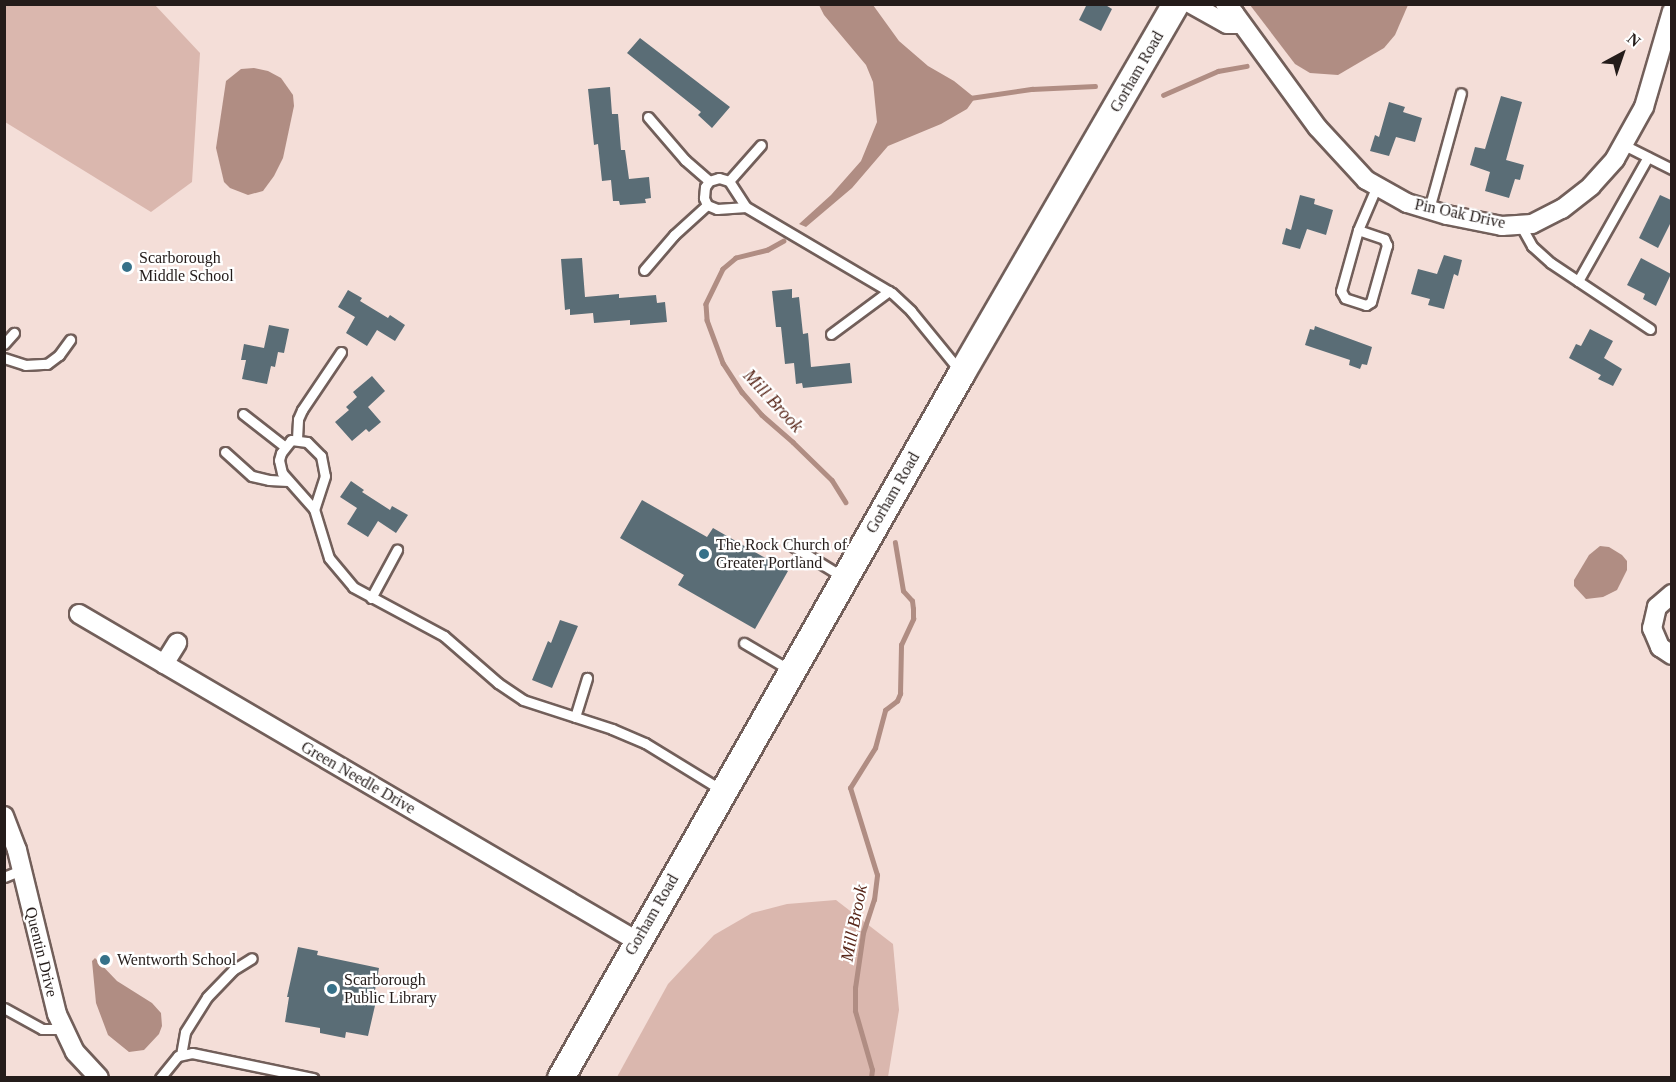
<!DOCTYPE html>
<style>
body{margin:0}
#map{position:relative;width:1676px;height:1082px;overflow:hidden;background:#f4ded8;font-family:Georgia,serif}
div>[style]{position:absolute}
.green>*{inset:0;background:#dab7ae}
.water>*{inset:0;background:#b08d83}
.stream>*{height:4.5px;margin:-2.25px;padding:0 2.25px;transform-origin:2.25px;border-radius:2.25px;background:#b08d83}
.building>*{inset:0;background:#5a6d76}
.roads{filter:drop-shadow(2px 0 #725f5a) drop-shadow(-2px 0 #725f5a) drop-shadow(0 2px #725f5a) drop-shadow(0 -2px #725f5a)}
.service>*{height:9px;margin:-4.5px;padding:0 4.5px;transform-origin:4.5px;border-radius:4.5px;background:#fff}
.minor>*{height:18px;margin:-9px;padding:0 9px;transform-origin:9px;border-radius:9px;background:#fff}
.secondary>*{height:26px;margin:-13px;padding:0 13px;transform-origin:13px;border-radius:13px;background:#fff}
.dots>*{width:16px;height:16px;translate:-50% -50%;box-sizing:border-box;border:3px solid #fff;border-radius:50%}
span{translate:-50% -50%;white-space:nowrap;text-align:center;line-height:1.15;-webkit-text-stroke:4.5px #fff;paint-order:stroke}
.street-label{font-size:16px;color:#241c1a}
.poi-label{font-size:16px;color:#241c1a}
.left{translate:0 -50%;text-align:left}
.water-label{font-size:18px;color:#59281b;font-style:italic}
.frame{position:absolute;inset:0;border:6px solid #241c1a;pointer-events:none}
.north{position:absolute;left:1592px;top:24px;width:60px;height:60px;-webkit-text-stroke:4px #fff;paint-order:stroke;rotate:40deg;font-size:16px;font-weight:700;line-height:24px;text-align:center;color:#241c1a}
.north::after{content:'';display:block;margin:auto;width:21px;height:27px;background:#241c1a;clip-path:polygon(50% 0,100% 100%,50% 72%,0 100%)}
</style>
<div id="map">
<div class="green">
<div style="clip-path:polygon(4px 5px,155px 5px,200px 53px,192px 182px,151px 212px,5px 122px)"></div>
<div style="clip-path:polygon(836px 900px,893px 944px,899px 1010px,888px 1077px,617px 1077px,668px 984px,714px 935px,752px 913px,787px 904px)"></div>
</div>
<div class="water">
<div style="clip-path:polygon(819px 5px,873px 5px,899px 41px,928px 66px,954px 81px,975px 98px,967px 109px,941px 124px,888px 146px,852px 188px,806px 227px,799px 224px,831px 195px,861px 161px,877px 122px,873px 82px,866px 65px,824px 15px)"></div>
<div style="clip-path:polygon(1250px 5px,1408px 5px,1395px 35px,1384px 48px,1338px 75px,1310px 73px,1295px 64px)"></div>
<div style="clip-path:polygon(254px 68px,268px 71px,281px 78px,293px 95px,294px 106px,283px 158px,274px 176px,263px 191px,248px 195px,230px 188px,224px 182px,216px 148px,226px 81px,241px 69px)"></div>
<div style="clip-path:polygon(1600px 546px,1609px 547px,1622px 555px,1627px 561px,1627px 570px,1617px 590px,1603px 597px,1586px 599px,1574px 586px,1574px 580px,1589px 555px)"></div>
<div style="clip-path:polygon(95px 958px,117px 981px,152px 1003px,161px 1013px,162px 1026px,159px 1034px,144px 1050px,129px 1052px,108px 1035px,96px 1003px,92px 961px)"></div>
</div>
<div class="stream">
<div style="left:1163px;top:95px;width:60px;rotate:-23.6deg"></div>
<div style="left:1218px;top:71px;width:29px;rotate:-10deg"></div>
<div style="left:970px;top:98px;width:63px;rotate:-8.3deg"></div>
<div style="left:1032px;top:89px;width:63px;rotate:-2.7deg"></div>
<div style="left:784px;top:241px;width:18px;rotate:151deg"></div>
<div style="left:768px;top:250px;width:33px;rotate:166deg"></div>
<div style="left:736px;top:258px;width:17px;rotate:140deg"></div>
<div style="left:723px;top:269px;width:39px;rotate:116deg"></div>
<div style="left:706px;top:304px;width:16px;rotate:86deg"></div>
<div style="left:707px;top:320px;width:46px;rotate:69.6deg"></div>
<div style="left:723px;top:363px;width:35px;rotate:57deg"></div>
<div style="left:742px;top:392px;width:30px;rotate:49deg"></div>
<div style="left:762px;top:415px;width:41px;rotate:41.1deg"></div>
<div style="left:793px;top:442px;width:54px;rotate:44.3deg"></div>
<div style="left:832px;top:480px;width:26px;rotate:58deg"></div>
<div style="left:871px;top:1078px;width:8px;rotate:-83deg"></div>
<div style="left:872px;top:1070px;width:61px;rotate:-106.1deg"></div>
<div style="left:855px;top:1011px;width:23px;rotate:-90deg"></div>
<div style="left:855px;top:988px;width:56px;rotate:-81.7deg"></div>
<div style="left:863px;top:933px;width:35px;rotate:-72deg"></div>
<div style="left:874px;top:900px;width:25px;rotate:-83deg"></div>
<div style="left:877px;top:875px;width:91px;rotate:-107.2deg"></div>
<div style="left:850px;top:788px;width:47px;rotate:-58deg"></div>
<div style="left:875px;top:748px;width:39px;rotate:-75deg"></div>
<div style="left:885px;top:710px;width:15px;rotate:-37deg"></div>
<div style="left:897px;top:701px;width:8px;rotate:-67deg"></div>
<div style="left:900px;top:694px;width:49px;rotate:-88.8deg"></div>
<div style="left:901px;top:645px;width:29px;rotate:-65deg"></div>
<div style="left:913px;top:619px;width:10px;rotate:-90deg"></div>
<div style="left:913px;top:609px;width:8px;rotate:-97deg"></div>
<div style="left:912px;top:601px;width:13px;rotate:-132deg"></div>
<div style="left:903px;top:591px;width:49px;rotate:-99.5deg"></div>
</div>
<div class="building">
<div style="clip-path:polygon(1087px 4px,1104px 4px,1112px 9px,1101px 31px,1079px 20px)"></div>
<div style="clip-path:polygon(640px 38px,730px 107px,712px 128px,698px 115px,701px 112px,627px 53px)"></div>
<div style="clip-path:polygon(610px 87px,612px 114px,618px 114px,621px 150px,625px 150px,629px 179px,649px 177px,651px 198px,645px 199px,646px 203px,620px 205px,619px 201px,613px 201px,611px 180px,602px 181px,598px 144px,594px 145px,588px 89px)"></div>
<div style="clip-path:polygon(1501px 96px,1522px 102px,1506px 160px,1524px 165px,1520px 180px,1515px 179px,1509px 198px,1485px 191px,1490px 172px,1470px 165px,1475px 147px,1485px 149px)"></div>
<div style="clip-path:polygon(1389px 102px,1405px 107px,1403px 112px,1422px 118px,1415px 142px,1396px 137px,1389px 156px,1370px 151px,1375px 135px,1379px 137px)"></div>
<div style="clip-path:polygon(1300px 195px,1315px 199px,1314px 204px,1333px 210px,1326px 235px,1307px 229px,1300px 249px,1282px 244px,1286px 228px,1291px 230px)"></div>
<div style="clip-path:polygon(1660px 195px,1671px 200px,1671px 222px,1658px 248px,1639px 238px)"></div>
<div style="clip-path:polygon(1444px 255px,1462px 260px,1458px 276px,1454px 274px,1444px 309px,1428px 305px,1430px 299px,1411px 294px,1418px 269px,1437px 274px)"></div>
<div style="clip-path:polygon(582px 258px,585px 297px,619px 294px,619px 298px,656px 295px,657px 303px,665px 302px,667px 322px,630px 325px,630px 320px,594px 323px,593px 313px,570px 315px,570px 309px,565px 310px,561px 259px)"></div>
<div style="clip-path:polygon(1641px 258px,1671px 274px,1656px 306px,1643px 299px,1645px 294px,1627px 285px)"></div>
<div style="clip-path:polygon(792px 289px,792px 298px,799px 297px,803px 334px,808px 333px,811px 367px,850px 363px,852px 383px,803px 388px,802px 383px,796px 384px,794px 363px,785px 364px,781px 327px,776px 327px,772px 291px)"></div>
<div style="clip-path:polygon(348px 290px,362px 298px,360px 301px,388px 318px,390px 315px,405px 325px,395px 341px,377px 330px,367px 346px,346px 333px,355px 317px,338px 307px)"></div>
<div style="clip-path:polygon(269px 325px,289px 329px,284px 353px,278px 352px,275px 367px,271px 366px,267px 384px,242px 379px,246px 360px,241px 360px,244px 344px,264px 348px)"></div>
<div style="clip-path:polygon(1315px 326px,1372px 347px,1367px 365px,1362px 364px,1360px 369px,1349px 365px,1350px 360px,1305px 345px,1310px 329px,1314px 330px)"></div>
<div style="clip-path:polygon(1590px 329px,1613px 341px,1604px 358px,1622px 369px,1613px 386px,1598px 379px,1601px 375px,1569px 358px,1576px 344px,1581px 346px)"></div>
<div style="clip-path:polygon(372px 376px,385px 391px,368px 407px,381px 422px,369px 432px,366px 429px,352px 441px,335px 422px,349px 410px,346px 407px,357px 397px,353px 392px)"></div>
<div style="clip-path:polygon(351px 481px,364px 490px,362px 492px,390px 510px,392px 506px,408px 515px,396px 533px,378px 521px,368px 537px,347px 524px,357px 508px,340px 497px)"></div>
<div style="clip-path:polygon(642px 500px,707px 537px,713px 528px,788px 571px,755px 629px,678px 585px,684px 575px,620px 538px)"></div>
<div style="clip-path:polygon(560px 620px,578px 626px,552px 688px,532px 680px,548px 641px,551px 643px)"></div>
<div style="clip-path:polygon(298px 947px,318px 951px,317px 955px,379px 968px,374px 996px,377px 997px,368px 1036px,346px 1032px,345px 1038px,320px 1033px,320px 1028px,285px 1022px,289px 997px,287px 997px)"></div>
</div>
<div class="roads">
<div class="service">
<div style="left:648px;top:117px;width:57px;rotate:49.3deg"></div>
<div style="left:685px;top:160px;width:32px;rotate:41deg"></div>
<div style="left:1624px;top:145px;width:54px;rotate:26.6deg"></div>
<div style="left:719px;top:178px;width:10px;rotate:17deg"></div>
<div style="left:729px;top:181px;width:31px;rotate:57deg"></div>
<div style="left:746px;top:207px;width:29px;rotate:176deg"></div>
<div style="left:717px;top:209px;width:11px;rotate:-158deg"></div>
<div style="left:707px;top:205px;width:8px;rotate:-113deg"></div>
<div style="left:704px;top:198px;width:11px;rotate:-85deg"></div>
<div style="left:705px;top:187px;width:7px;rotate:-56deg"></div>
<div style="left:709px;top:181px;width:10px;rotate:-17deg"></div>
<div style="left:729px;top:181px;width:48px;rotate:-48.4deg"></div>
<div style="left:746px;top:207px;width:169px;rotate:30.5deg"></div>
<div style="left:892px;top:293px;width:26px;rotate:43deg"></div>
<div style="left:911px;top:311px;width:77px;rotate:50.8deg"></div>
<div style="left:1429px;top:209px;width:120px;rotate:-74.6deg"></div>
<div style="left:1521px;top:226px;width:23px;rotate:61deg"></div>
<div style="left:1532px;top:246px;width:25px;rotate:42deg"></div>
<div style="left:1551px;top:263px;width:119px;rotate:33.7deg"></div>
<div style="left:1358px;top:230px;width:28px;rotate:19deg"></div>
<div style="left:1384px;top:239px;width:7px;rotate:63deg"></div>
<div style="left:1387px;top:245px;width:59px;rotate:105.7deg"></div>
<div style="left:1371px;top:302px;width:6px;rotate:149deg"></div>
<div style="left:1366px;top:305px;width:22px;rotate:-162deg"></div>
<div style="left:1345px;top:298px;width:8px;rotate:-120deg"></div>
<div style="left:1341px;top:291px;width:63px;rotate:-74.4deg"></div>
<div style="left:1358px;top:230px;width:46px;rotate:-66.8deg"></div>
<div style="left:644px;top:270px;width:46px;rotate:-49.4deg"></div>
<div style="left:674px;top:235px;width:45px;rotate:-42.3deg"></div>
<div style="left:1578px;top:281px;width:142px;rotate:-60.6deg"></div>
<div style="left:831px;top:334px;width:72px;rotate:-36.6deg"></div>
<div style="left:4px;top:344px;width:15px;rotate:-48deg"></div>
<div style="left:4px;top:358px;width:22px;rotate:18deg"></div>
<div style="left:25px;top:365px;width:22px;rotate:-3deg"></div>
<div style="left:47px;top:364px;width:15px;rotate:-37deg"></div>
<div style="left:59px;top:355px;width:19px;rotate:-54deg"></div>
<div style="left:243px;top:414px;width:52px;rotate:38deg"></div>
<div style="left:297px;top:439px;width:20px;rotate:-87deg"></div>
<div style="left:298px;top:419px;width:10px;rotate:-66deg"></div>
<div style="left:302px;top:410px;width:70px;rotate:-56.1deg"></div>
<div style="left:225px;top:452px;width:36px;rotate:42deg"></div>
<div style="left:252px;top:476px;width:17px;rotate:13deg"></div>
<div style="left:269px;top:480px;width:19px;rotate:3deg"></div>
<div style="left:314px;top:509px;width:48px;rotate:-131.6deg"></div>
<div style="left:282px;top:473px;width:13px;rotate:-103deg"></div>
<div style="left:279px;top:460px;width:7px;rotate:-74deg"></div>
<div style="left:281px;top:453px;width:16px;rotate:-52deg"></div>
<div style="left:291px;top:440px;width:16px;rotate:7deg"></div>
<div style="left:307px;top:442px;width:20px;rotate:45deg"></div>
<div style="left:321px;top:456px;width:20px;rotate:79deg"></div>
<div style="left:325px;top:476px;width:35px;rotate:108deg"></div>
<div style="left:314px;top:509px;width:51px;rotate:73deg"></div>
<div style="left:329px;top:558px;width:38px;rotate:50deg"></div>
<div style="left:353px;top:587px;width:103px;rotate:28.3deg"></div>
<div style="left:444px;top:636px;width:72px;rotate:41deg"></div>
<div style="left:498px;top:683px;width:30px;rotate:34deg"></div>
<div style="left:523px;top:700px;width:94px;rotate:18deg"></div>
<div style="left:612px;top:729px;width:36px;rotate:23deg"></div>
<div style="left:645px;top:743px;width:92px;rotate:31.6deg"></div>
<div style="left:791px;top:545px;width:61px;rotate:31.6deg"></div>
<div style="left:371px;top:598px;width:55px;rotate:-61.6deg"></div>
<div style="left:744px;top:643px;width:53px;rotate:30.4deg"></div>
<div style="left:575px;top:717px;width:41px;rotate:-72.9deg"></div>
<div style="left:4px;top:877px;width:18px;rotate:-22deg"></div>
<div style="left:4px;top:1008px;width:43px;rotate:28.9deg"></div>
<div style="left:42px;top:1029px;width:21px"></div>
<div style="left:181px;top:1055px;width:23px;rotate:-80deg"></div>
<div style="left:185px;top:1032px;width:41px;rotate:-57.8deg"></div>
<div style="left:207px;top:997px;width:37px;rotate:-46deg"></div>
<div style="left:233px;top:970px;width:22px;rotate:-32deg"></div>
<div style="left:160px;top:1078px;width:28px;rotate:-51deg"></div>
<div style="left:178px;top:1056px;width:14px;rotate:-12deg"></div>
<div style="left:192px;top:1053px;width:124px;rotate:11.7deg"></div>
</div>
<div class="minor">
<div style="left:1191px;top:4px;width:41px;rotate:29.1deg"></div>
<div style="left:1227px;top:24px;width:13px"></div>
<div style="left:1225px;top:4px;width:13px;rotate:45deg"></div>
<div style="left:1234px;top:13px;width:142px;rotate:53.9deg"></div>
<div style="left:1318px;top:128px;width:71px;rotate:47.3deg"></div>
<div style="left:1366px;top:180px;width:47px;rotate:29.3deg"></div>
<div style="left:1407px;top:203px;width:42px;rotate:16.7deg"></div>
<div style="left:1447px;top:215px;width:56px;rotate:11.3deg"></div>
<div style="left:1502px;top:226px;width:30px;rotate:-4deg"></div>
<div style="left:1532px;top:224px;width:34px;rotate:-27deg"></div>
<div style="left:1562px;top:209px;width:37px;rotate:-38deg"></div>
<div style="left:1591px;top:186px;width:36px;rotate:-48deg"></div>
<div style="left:1615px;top:159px;width:60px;rotate:-60.9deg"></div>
<div style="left:1644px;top:107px;width:100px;rotate:-73.7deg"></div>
<div style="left:1672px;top:594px;width:20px;rotate:139deg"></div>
<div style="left:1657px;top:607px;width:22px;rotate:103deg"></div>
<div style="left:1652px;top:628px;width:21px;rotate:67deg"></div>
<div style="left:1660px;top:647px;width:14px;rotate:34deg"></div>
<div style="left:79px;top:614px;width:647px;rotate:30.37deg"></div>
<div style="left:164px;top:664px;width:25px;rotate:-58deg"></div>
<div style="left:4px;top:816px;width:36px;rotate:69deg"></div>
<div style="left:17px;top:850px;width:169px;rotate:76.3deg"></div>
<div style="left:57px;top:1014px;width:42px;rotate:64.7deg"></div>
<div style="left:75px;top:1052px;width:35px;rotate:47deg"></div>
</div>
<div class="secondary">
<div style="left:561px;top:1078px;width:811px;rotate:-60.37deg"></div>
<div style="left:962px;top:373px;width:427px;rotate:-59.9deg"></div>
</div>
</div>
<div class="dots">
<div style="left:127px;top:267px;background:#367189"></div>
<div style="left:704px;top:554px;background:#367189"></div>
<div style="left:105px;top:960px;background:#367189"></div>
<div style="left:332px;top:989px;background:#367189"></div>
</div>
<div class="street-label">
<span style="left:1137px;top:72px;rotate:-60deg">Gorham Road</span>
<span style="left:1460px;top:214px;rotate:12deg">Pin Oak Drive</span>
<span style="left:893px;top:493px;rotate:-60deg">Gorham Road</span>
<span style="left:358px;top:778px;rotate:30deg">Green Needle Drive</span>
<span style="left:652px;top:915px;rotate:-60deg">Gorham Road</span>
<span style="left:41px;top:952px;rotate:76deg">Quentin Drive</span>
</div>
<div class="poi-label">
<span class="left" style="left:139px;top:267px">Scarborough<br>Middle School</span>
<span class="left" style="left:716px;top:554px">The Rock Church of<br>Greater Portland</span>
<span class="left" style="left:117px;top:960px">Wentworth School</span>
<span class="left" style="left:344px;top:989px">Scarborough<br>Public Library</span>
</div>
<div class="water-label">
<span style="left:773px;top:401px;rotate:47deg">Mill Brook</span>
<span style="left:854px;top:923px;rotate:-79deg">Mill Brook</span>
</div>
<div class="frame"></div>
<div class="north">N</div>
</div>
